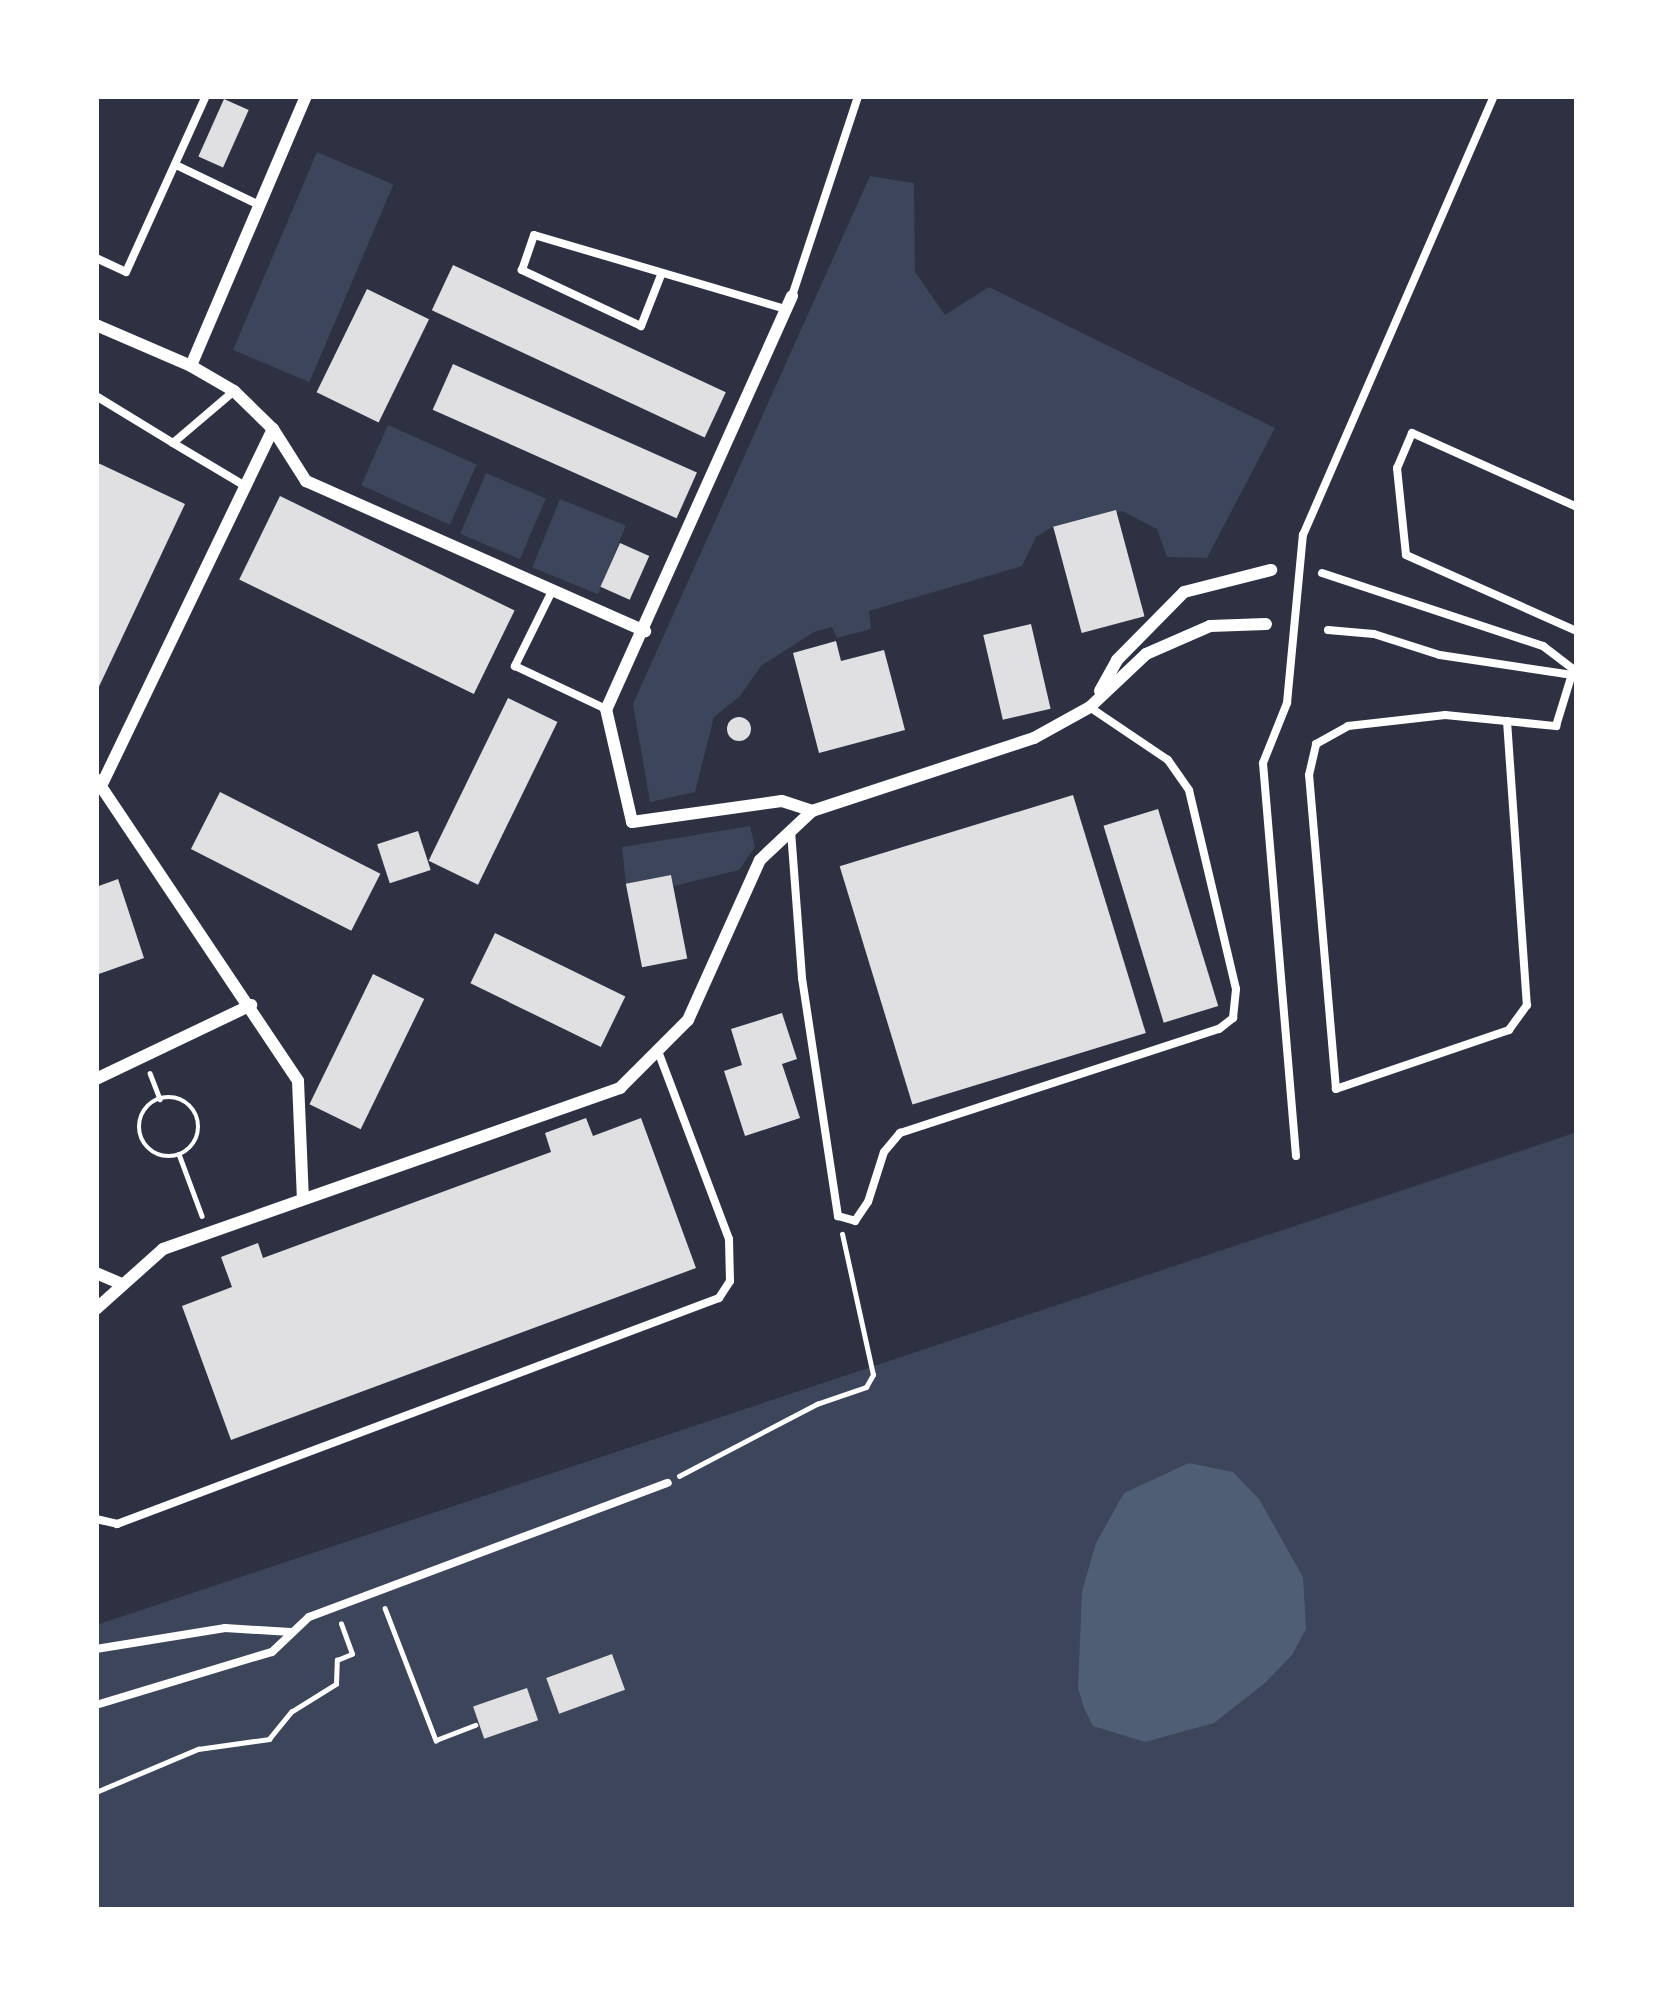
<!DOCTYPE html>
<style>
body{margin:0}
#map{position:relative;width:1673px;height:2006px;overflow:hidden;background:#2d3142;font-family:"Sofia Sans Condensed",sans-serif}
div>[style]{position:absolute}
.green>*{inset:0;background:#3c4559;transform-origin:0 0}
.water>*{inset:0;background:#4f5d75}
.building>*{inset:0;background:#e0e0e3;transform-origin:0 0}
.round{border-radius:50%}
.path>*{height:4.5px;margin:-2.25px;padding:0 2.25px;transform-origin:2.25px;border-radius:2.25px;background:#fff}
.path>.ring{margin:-2.25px;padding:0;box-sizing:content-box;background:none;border:4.5px solid #fff;border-radius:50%}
.service>*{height:8px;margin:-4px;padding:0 4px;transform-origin:4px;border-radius:4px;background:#fff}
.minor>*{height:12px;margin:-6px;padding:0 6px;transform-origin:6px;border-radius:6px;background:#fff}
span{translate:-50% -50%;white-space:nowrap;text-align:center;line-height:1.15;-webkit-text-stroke:12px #fff;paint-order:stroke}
.frame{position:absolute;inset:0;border:99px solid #fff;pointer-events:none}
</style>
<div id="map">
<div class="green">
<div style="left:317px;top:152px;width:83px;height:215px;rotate:23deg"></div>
<div style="clip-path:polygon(870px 176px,914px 183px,915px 272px,945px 315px,989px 287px,1275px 428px,1207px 558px,1167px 557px,1157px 529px,1122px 511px,1050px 528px,1036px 537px,1022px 566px,869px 611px,871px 629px,837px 638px,832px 627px,814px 632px,761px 666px,740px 696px,714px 717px,695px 792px,650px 802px,633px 704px)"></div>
<div style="left:388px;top:425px;width:97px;height:66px;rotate:24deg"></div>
<div style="left:486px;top:473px;width:65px;height:66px;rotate:23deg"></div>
<div style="left:560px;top:499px;width:71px;height:74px;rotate:22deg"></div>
<div style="clip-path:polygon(750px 826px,755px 847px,739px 870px,674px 886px,671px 875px,626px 884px,622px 847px)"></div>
<div style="clip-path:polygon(1577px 1132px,1577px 1910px,96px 1910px,96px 1625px)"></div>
</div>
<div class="water">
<div style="clip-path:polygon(1189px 1463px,1233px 1472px,1259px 1499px,1303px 1577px,1306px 1629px,1292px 1655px,1265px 1683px,1214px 1723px,1145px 1742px,1093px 1726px,1084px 1708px,1078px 1688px,1082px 1591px,1096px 1543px,1124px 1493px)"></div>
</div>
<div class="building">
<div style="left:224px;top:99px;width:27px;height:63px;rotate:24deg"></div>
<div style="left:453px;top:265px;width:301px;height:50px;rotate:25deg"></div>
<div style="left:367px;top:289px;width:69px;height:115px;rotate:26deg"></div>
<div style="left:453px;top:364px;width:267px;height:50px;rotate:24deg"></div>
<div style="clip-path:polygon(96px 462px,185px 504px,96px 693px)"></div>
<div style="left:280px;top:496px;width:261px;height:93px;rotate:26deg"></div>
<div style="left:1116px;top:510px;width:110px;height:65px;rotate:75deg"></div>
<div style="left:620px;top:543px;width:32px;height:48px;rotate:24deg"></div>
<div style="left:1031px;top:624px;width:87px;height:49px;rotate:77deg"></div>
<div style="clip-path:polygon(836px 641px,841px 661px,884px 650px,905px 730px,819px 753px,793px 653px)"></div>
<div style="left:508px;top:698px;width:55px;height:181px;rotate:26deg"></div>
<div class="round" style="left:727px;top:717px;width:24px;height:24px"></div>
<div style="left:220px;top:792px;width:180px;height:64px;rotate:27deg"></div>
<div style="left:1073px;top:795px;width:249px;height:244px;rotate:73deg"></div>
<div style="left:1158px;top:809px;width:206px;height:57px;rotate:73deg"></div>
<div style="left:418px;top:831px;width:41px;height:43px;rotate:72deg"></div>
<div style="left:671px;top:875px;width:85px;height:46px;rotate:79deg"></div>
<div style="clip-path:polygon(118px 879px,144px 958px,96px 975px,96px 887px)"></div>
<div style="left:495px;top:933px;width:145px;height:56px;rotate:26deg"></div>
<div style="left:373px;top:974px;width:57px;height:145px;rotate:26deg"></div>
<div style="clip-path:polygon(782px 1013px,797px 1059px,782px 1064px,800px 1118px,745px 1136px,724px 1071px,742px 1065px,731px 1029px)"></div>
<div style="clip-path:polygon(586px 1118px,593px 1136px,641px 1118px,696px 1268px,231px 1440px,182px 1306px,232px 1287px,221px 1257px,258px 1243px,263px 1258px,551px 1152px,545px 1133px)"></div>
<div style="left:612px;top:1654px;width:38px;height:70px;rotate:70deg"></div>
<div style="left:527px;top:1688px;width:34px;height:57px;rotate:71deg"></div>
</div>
<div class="path">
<div style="left:150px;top:1073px;width:28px;rotate:69deg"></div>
<div class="ring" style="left:139px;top:1097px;width:55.5px;height:55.5px"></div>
<div style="left:179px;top:1154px;width:66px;rotate:69.6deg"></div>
<div style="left:679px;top:1476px;width:156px;rotate:-27.6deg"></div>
<div style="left:817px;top:1404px;width:52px;rotate:-19.1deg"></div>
<div style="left:866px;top:1387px;width:14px;rotate:-60deg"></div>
<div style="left:873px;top:1375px;width:144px;rotate:-102.4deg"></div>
<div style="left:385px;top:1608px;width:142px;rotate:68.9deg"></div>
<div style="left:436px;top:1740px;width:42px;rotate:-21deg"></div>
<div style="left:96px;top:1792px;width:111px;rotate:-22.9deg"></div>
<div style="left:198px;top:1749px;width:72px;rotate:-8deg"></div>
<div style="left:269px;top:1739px;width:35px;rotate:-51deg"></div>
<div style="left:291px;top:1712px;width:53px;rotate:-31.9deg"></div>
<div style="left:336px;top:1684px;width:24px;rotate:-88deg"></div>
<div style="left:337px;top:1660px;width:16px;rotate:-22deg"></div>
<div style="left:352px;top:1654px;width:32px;rotate:-110deg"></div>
</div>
<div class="service">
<div style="left:176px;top:165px;width:92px;rotate:25.7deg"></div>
<div style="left:96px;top:258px;width:33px;rotate:25deg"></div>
<div style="left:126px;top:272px;width:193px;rotate:-65.6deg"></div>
<div style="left:661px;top:275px;width:55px;rotate:111.4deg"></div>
<div style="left:641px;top:326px;width:132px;rotate:-154.8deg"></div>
<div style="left:522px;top:270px;width:37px;rotate:-71deg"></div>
<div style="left:534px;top:235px;width:262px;rotate:16.4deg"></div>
<div style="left:792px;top:296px;width:211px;rotate:-71.7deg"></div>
<div style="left:96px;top:396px;width:90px;rotate:31.4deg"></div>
<div style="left:173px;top:443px;width:80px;rotate:-40.4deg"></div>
<div style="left:173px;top:443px;width:84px;rotate:30.8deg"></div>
<div style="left:1577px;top:507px;width:181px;rotate:-155.8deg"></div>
<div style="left:1412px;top:433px;width:38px;rotate:113deg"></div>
<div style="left:1397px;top:468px;width:87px;rotate:84.1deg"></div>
<div style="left:1406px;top:555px;width:187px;rotate:24deg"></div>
<div style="left:1322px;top:573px;width:233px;rotate:18.3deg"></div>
<div style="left:1543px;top:646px;width:43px;rotate:37.4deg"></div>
<div style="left:552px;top:591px;width:84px;rotate:116.3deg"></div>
<div style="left:515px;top:666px;width:101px;rotate:25.3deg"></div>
<div style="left:1328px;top:630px;width:46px;rotate:5deg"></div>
<div style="left:1374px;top:634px;width:69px;rotate:17.7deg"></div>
<div style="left:1440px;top:655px;width:134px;rotate:8.6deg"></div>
<div style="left:1507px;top:721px;width:285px;rotate:86deg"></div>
<div style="left:1527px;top:1005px;width:31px;rotate:126deg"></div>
<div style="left:1509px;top:1030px;width:183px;rotate:161.2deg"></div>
<div style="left:1336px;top:1089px;width:315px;rotate:-94.9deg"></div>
<div style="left:1309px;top:775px;width:32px;rotate:-77deg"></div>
<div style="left:1316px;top:744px;width:37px;rotate:-29deg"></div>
<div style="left:1348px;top:726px;width:98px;rotate:-6.5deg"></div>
<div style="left:1445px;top:715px;width:112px;rotate:5.7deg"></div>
<div style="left:1556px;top:726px;width:54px;rotate:-72.9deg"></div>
<div style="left:791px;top:831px;width:147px;rotate:85.7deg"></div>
<div style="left:802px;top:978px;width:241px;rotate:81.4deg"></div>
<div style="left:838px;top:1216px;width:18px;rotate:16deg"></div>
<div style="left:855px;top:1221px;width:23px;rotate:-56deg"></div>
<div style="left:868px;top:1202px;width:52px;rotate:-72.3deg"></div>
<div style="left:884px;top:1152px;width:25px;rotate:-50deg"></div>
<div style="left:900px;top:1133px;width:336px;rotate:-18.1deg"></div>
<div style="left:1219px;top:1029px;width:18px;rotate:-38deg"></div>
<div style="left:1233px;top:1018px;width:29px;rotate:-84deg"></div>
<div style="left:1236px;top:989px;width:204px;rotate:-103.3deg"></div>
<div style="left:1189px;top:790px;width:37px;rotate:-125deg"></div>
<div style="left:1168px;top:760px;width:93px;rotate:-146deg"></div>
<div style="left:1296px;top:1156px;width:394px;rotate:-94.8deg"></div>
<div style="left:1263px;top:763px;width:65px;rotate:-68.2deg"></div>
<div style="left:1287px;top:703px;width:169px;rotate:-84.6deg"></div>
<div style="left:1303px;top:535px;width:479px;rotate:-66.5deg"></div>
<div style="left:96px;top:1519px;width:22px;rotate:13deg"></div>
<div style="left:117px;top:1524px;width:643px;rotate:-20.58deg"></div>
<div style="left:719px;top:1298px;width:20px;rotate:-57deg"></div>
<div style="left:730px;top:1281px;width:42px;rotate:-91.4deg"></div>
<div style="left:729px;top:1239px;width:201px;rotate:-110.7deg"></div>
<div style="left:96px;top:1649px;width:131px;rotate:-9.2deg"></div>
<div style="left:225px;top:1628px;width:66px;rotate:3.5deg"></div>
<div style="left:96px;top:1705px;width:184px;rotate:-16.8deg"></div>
<div style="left:272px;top:1652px;width:51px;rotate:-43.4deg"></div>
<div style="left:309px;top:1617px;width:383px;rotate:-20.5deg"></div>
</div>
<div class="minor">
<div style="left:306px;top:96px;width:293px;rotate:113.1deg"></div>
<div style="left:191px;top:366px;width:50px;rotate:30.2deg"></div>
<div style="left:234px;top:391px;width:54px;rotate:44.3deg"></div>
<div style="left:273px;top:429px;width:62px;rotate:57.6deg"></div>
<div style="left:306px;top:481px;width:371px;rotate:23.9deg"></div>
<div style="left:792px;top:296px;width:453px;rotate:114.2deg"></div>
<div style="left:606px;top:709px;width:116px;rotate:77deg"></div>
<div style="left:632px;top:822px;width:151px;rotate:-8deg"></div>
<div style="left:782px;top:801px;width:32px;rotate:18deg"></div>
<div style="left:96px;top:325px;width:103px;rotate:23.3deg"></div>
<div style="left:1100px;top:691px;width:35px;rotate:-61deg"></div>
<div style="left:1117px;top:660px;width:95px;rotate:-45.4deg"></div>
<div style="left:1184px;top:592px;width:90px;rotate:-14.2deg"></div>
<div style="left:96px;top:779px;width:363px;rotate:56.2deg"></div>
<div style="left:298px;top:1081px;width:118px;rotate:87.6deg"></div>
<div style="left:103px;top:782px;width:392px;rotate:-64.3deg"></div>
<div style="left:96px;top:1079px;width:172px;rotate:-25.5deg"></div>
<div style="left:96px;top:1273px;width:28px;rotate:23deg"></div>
<div style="left:96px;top:1309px;width:90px;rotate:-41.8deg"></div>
<div style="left:163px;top:1249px;width:485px;rotate:-19.4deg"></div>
<div style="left:620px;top:1088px;width:96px;rotate:-45deg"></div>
<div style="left:688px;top:1020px;width:175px;rotate:-65.8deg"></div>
<div style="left:760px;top:860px;width:71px;rotate:-43.3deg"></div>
<div style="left:812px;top:811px;width:234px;rotate:-18.2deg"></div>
<div style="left:1034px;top:738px;width:64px;rotate:-29deg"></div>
<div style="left:1090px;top:707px;width:77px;rotate:-43.4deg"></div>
<div style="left:1146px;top:654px;width:70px;rotate:-23.6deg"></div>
<div style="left:1210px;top:626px;width:56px;rotate:-2deg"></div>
</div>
<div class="frame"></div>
</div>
